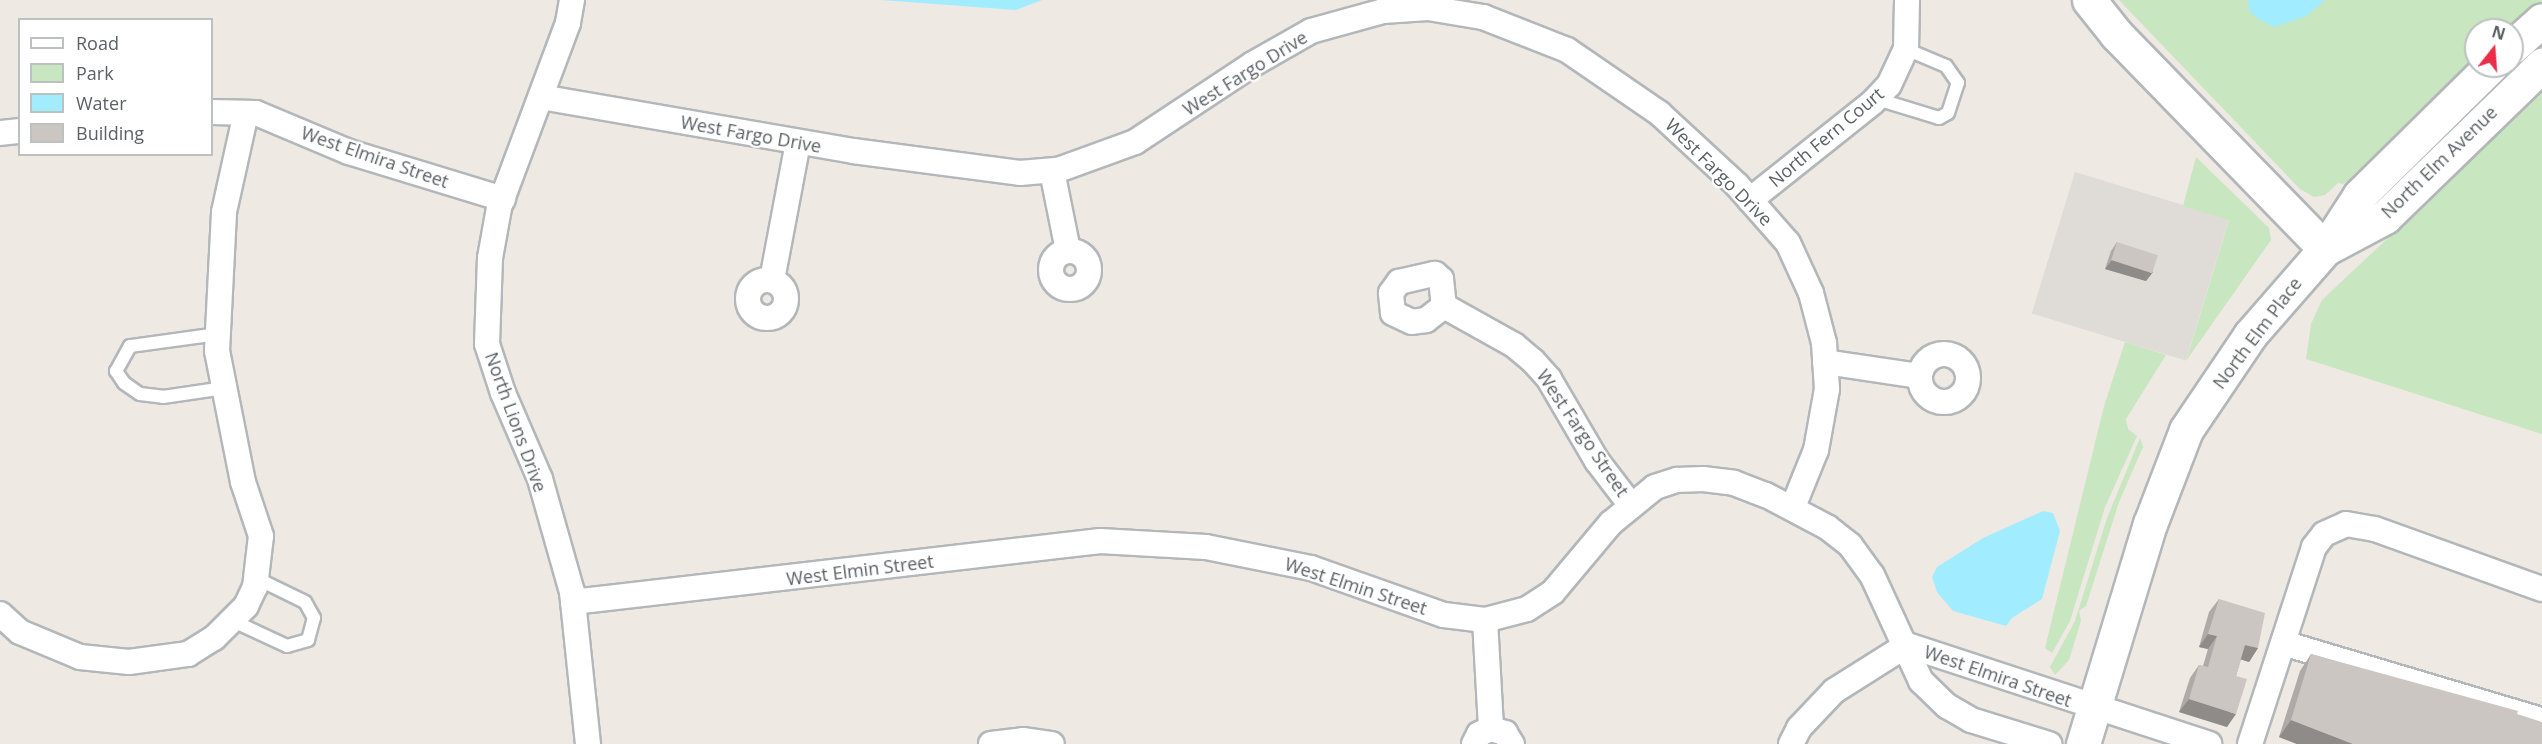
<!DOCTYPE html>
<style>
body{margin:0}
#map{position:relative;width:2542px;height:744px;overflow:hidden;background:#eee9e3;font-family:"Open Sans",sans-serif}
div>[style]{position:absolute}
.industrial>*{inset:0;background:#dfdbd7;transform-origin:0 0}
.green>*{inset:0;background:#c8e6bf}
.water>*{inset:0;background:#a1ecff}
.roads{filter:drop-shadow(2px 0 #b3b7ba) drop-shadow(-2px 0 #b3b7ba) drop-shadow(0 2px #b3b7ba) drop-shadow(0 -2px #b3b7ba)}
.lane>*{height:12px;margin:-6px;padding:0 6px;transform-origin:6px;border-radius:6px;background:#fff}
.street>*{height:24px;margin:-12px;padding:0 12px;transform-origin:12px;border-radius:12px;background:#fff}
.street>.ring{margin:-12px;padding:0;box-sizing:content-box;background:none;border:24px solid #fff;border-radius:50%}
.secondary>*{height:33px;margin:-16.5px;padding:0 16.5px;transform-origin:16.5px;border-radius:16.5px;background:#fff}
.wall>*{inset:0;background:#afaaa7}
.shaded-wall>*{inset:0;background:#8e8b88}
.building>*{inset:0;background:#cbc6c2;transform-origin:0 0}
span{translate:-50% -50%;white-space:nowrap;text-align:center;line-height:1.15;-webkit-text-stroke:4.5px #fff;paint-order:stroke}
.street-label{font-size:18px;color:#5b6164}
.legend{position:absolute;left:18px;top:18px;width:195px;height:138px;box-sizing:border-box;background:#fff;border:2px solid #bdc0c1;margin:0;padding:8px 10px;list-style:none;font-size:18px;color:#5b6164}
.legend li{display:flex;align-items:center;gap:12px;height:30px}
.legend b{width:30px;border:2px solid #bdc0c1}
.north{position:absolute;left:2464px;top:18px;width:60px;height:60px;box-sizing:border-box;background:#fff;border:2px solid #bdc0c1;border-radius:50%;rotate:17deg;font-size:16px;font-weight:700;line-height:24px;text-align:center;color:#5b6164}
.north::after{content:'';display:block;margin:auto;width:21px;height:27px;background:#ea2d49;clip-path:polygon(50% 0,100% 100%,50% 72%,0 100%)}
</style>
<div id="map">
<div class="industrial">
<div style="left:2075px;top:172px;width:161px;height:148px;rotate:17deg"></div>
</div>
<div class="green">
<div style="clip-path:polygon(2119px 0,2542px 0,2542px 1px,2507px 30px,2476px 30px,2476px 60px,2356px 175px,2343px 184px,2338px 183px,2325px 195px,2314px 197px,2300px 189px)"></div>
<div style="clip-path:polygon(2542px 93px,2542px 434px,2306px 359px,2311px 324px,2322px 300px)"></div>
<div style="clip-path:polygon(2196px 157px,2269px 228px,2271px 240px,2186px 361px,2229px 220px,2183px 206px)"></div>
<div style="clip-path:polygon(2125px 342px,2166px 355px,2126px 419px,2128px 429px,2137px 436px,2105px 507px,2070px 621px,2052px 653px,2045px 648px,2104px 406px)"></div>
<div style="clip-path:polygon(2140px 438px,2143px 447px,2119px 502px,2086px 606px,2079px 611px,2081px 621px,2069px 660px,2055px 675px,2050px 667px,2075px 621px,2107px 518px)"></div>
</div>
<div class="water">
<div style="clip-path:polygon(881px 0,1042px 0,1016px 10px)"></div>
<div style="clip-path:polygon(2248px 0,2325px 0,2306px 16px,2274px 27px,2258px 19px,2249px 11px)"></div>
<div style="clip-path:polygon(2043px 511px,2053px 513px,2060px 531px,2042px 599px,2012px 618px,2006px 626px,1953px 611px,1937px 592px,1932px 577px,1937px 567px,1983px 538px)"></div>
</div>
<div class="roads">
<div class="lane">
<div style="left:1877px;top:99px;width:65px;rotate:17deg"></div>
<div style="left:1939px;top:118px;width:10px;rotate:-29deg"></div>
<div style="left:1948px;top:113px;width:32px;rotate:-72deg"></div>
<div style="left:1958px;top:83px;width:21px;rotate:-125deg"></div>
<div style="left:1946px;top:66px;width:43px;rotate:-157deg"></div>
<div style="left:218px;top:334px;width:89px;rotate:172.2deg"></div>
<div style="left:130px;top:346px;width:29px;rotate:119deg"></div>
<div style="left:116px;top:371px;width:14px;rotate:56deg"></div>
<div style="left:124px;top:383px;width:19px;rotate:35deg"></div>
<div style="left:140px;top:394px;width:23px;rotate:7deg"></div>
<div style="left:163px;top:397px;width:62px;rotate:-8.4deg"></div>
<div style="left:231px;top:620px;width:62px;rotate:24.9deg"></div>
<div style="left:287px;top:646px;width:22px;rotate:-16deg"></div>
<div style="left:308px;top:640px;width:23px;rotate:-75deg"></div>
<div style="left:314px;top:618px;width:18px;rotate:-119deg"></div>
<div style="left:305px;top:602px;width:55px;rotate:-153.9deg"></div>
</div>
<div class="street">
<div style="left:572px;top:0;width:23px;rotate:100deg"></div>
<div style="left:568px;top:23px;width:197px;rotate:110.5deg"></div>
<div style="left:499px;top:208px;width:51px;rotate:100.2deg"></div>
<div style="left:490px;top:258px;width:86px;rotate:92deg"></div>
<div style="left:487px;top:344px;width:52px;rotate:71.9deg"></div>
<div style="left:503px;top:393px;width:94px;rotate:66.7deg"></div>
<div style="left:540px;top:479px;width:117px;rotate:74.2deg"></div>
<div style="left:572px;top:592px;width:153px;rotate:84deg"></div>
<div style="left:541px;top:97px;width:317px;rotate:9.8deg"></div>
<div style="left:853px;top:151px;width:168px;rotate:7.5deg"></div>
<div style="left:1020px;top:173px;width:38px;rotate:-5deg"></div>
<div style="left:1058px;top:170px;width:82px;rotate:-20deg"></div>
<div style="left:1135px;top:142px;width:141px;rotate:-33.5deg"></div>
<div style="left:1253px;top:64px;width:67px;rotate:-29.6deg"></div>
<div style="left:1311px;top:31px;width:75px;rotate:-15.5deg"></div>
<div style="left:1383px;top:11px;width:45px;rotate:-3.8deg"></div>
<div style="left:1428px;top:8px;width:56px;rotate:9.3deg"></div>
<div style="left:1483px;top:17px;width:90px;rotate:21.4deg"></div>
<div style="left:1567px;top:50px;width:112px;rotate:34.4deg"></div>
<div style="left:1659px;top:113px;width:106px;rotate:42.7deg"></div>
<div style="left:1737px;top:185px;width:77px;rotate:48.7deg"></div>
<div style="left:1788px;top:243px;width:55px;rotate:65.3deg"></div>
<div style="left:1811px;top:293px;width:52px;rotate:75.4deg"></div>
<div style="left:1824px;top:343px;width:46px;rotate:86.3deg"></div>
<div style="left:1827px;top:389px;width:62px;rotate:100.2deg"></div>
<div style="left:1816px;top:450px;width:61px;rotate:112deg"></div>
<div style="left:212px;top:112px;width:44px;rotate:1.3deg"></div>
<div style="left:256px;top:113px;width:101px;rotate:22.8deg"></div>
<div style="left:349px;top:152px;width:161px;rotate:17deg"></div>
<div style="left:0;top:133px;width:20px;rotate:-6deg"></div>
<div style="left:1052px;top:171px;width:81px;rotate:78.6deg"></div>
<div style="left:1750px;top:200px;width:157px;rotate:-38.5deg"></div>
<div style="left:1873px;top:102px;width:23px;rotate:-47deg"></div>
<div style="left:1889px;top:85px;width:40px;rotate:-65deg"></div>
<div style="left:1906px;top:49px;width:49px;rotate:-88.8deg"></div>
<div class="ring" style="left:1051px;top:251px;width:14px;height:14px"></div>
<div style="left:1435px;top:274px;width:8px;rotate:40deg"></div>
<div style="left:1441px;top:279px;width:27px;rotate:84deg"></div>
<div style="left:1444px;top:306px;width:23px;rotate:142deg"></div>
<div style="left:1426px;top:320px;width:14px;rotate:172deg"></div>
<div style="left:1412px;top:322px;width:21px;rotate:-155deg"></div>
<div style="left:1393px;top:313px;width:20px;rotate:-96deg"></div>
<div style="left:1391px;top:293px;width:14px;rotate:-54deg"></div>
<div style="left:1399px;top:282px;width:37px;rotate:-13deg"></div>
<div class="ring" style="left:748px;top:280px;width:14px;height:14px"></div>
<div style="left:772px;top:280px;width:140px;rotate:-79.3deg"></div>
<div style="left:1444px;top:306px;width:80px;rotate:29.1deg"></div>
<div style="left:1514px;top:345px;width:25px;rotate:40deg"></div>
<div style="left:1533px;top:361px;width:24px;rotate:48deg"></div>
<div style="left:1549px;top:379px;width:95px;rotate:59.7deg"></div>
<div style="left:1597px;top:461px;width:54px;rotate:52.5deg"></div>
<div class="ring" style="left:1920px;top:354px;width:24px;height:24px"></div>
<div style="left:1825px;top:362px;width:96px;rotate:8.4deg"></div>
<div style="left:573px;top:602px;width:531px;rotate:-6.6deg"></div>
<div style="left:1100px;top:541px;width:106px;rotate:3.2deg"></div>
<div style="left:1206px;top:547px;width:107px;rotate:11.3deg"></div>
<div style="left:1311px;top:568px;width:141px;rotate:19.5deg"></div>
<div style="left:1444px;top:615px;width:41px;rotate:7deg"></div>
<div style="left:1485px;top:620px;width:43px;rotate:-14.7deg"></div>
<div style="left:1527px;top:609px;width:31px;rotate:-33deg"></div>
<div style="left:1553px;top:592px;width:90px;rotate:-50deg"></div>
<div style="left:1611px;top:523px;width:57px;rotate:-39.3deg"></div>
<div style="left:1655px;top:487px;width:23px;rotate:-18deg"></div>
<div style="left:1677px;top:480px;width:26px;rotate:-2deg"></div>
<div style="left:1703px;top:479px;width:31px;rotate:7deg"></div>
<div style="left:1734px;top:483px;width:34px;rotate:21deg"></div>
<div style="left:1766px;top:495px;width:69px;rotate:27.7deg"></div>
<div style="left:1827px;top:527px;width:29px;rotate:38deg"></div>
<div style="left:1850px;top:545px;width:37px;rotate:54deg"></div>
<div style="left:1872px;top:575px;width:117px;rotate:65.2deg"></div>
<div style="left:1921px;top:681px;width:36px;rotate:44deg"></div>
<div style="left:1947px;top:706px;width:28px;rotate:30deg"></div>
<div style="left:1971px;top:720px;width:82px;rotate:17.1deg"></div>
<div style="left:0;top:614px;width:27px;rotate:42deg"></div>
<div style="left:20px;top:632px;width:65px;rotate:22.6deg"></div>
<div style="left:80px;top:657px;width:49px;rotate:5.8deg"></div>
<div style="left:129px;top:662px;width:60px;rotate:-7.7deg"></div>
<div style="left:188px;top:654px;width:31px;rotate:-32deg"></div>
<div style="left:214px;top:638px;width:45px;rotate:-45deg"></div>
<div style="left:246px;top:606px;width:21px;rotate:-65deg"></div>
<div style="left:255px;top:587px;width:51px;rotate:-83.3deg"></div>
<div style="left:261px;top:536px;width:57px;rotate:-108.4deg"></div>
<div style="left:243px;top:482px;width:134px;rotate:-101.2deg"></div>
<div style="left:217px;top:351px;width:139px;rotate:-87.1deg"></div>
<div style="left:224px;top:212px;width:101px;rotate:-77.5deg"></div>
<div style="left:1485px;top:620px;width:109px;rotate:86.8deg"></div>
<div style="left:2283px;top:643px;width:270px;rotate:16.6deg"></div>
<div style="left:1907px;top:645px;width:318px;rotate:18.1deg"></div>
<div style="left:991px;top:744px;width:32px;rotate:-7deg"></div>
<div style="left:1023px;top:740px;width:29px;rotate:8deg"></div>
<div style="left:1474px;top:744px;width:11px;rotate:-63deg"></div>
<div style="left:1479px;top:734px;width:13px;rotate:-23deg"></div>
<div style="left:1491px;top:729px;width:15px;rotate:16deg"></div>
<div style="left:1505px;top:733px;width:13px;rotate:58deg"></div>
<div style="left:1791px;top:744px;width:18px;rotate:-63deg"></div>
<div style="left:1799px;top:728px;width:51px;rotate:-46.6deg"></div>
<div style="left:1834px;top:691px;width:86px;rotate:-32.2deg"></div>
<div style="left:2250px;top:744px;width:207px;rotate:-72deg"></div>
<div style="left:2314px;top:547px;width:16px;rotate:-52deg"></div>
<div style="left:2324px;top:534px;width:24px;rotate:-24deg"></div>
<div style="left:2346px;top:524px;width:29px;rotate:10deg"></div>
<div style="left:2375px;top:529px;width:177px;rotate:19.8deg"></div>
</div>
<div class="secondary">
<div style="left:2089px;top:0;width:43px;rotate:51.5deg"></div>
<div style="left:2116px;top:34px;width:300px;rotate:45.8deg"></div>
<div style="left:2512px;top:47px;width:40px;rotate:-42deg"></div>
<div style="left:2327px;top:248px;width:66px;rotate:-28.1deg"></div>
<div style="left:2385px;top:217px;width:219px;rotate:-44.1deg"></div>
<div style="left:2083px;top:744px;width:230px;rotate:-73.1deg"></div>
<div style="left:2150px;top:524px;width:101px;rotate:-69deg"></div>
<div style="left:2186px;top:430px;width:115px;rotate:-56deg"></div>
<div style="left:2250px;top:335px;width:114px;rotate:-48.9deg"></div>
<div style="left:2325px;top:249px;width:64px;rotate:-57.1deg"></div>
<div style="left:2360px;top:195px;width:184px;rotate:-44.6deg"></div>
</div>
</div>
<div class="wall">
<div style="clip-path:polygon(2117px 242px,2153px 272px,2146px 281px,2105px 269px,2111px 251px)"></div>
<div style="clip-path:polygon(2219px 599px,2258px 648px,2249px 662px,2241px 659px,2236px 676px,2227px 727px,2179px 712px,2190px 678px,2199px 665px,2203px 666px,2208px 649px,2199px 647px,2209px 612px)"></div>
<div style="clip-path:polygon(2311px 654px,2517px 714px,2542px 744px,2297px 744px,2279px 737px,2300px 671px)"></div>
</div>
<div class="shaded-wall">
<div style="clip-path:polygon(2112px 260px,2153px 272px,2146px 281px,2105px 269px)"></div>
<div style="clip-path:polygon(2208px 634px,2217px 636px,2208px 649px,2199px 647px)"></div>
<div style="clip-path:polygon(2245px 645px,2258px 648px,2249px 662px,2236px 658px)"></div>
<div style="clip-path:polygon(2189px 699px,2236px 714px,2227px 727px,2179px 712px)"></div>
<div style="clip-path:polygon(2291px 720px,2353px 744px,2297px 744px,2279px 737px)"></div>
</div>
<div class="building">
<div style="left:2117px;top:242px;width:43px;height:19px;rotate:18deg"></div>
<div style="clip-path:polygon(2219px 599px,2265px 613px,2258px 648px,2245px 645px,2236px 676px,2247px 679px,2236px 714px,2189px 699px,2199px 665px,2208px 667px,2217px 636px,2208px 634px)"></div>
<div style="clip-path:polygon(2311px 654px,2518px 711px,2517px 714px,2542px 722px,2542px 744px,2353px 744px,2291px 720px)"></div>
</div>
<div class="street-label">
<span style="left:1245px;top:73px;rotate:-32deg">West Fargo Drive</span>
<span style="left:751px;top:134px;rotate:10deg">West Fargo Drive</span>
<span style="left:1826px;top:137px;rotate:-40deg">North Fern Court</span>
<span style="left:375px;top:157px;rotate:19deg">West Elmira Street</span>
<span style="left:2439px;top:162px;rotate:-44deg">North Elm Avenue</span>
<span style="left:1719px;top:172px;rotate:45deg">West Fargo Drive</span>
<span style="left:2257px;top:333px;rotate:-53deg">North Elm Place</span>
<span style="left:516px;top:422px;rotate:70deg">North Lions Drive</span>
<span style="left:1583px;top:433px;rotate:56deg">West Fargo Street</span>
<span style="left:860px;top:570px;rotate:-7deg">West Elmin Street</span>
<span style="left:1356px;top:586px;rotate:18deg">West Elmin Street</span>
<span style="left:1998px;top:676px;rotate:19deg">West Elmira Street</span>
</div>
<ul class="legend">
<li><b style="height:8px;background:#fff"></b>Road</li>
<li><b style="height:16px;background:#c8e6bf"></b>Park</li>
<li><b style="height:16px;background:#a1ecff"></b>Water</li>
<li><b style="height:16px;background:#cbc6c2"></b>Building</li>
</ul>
<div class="north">N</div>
</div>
